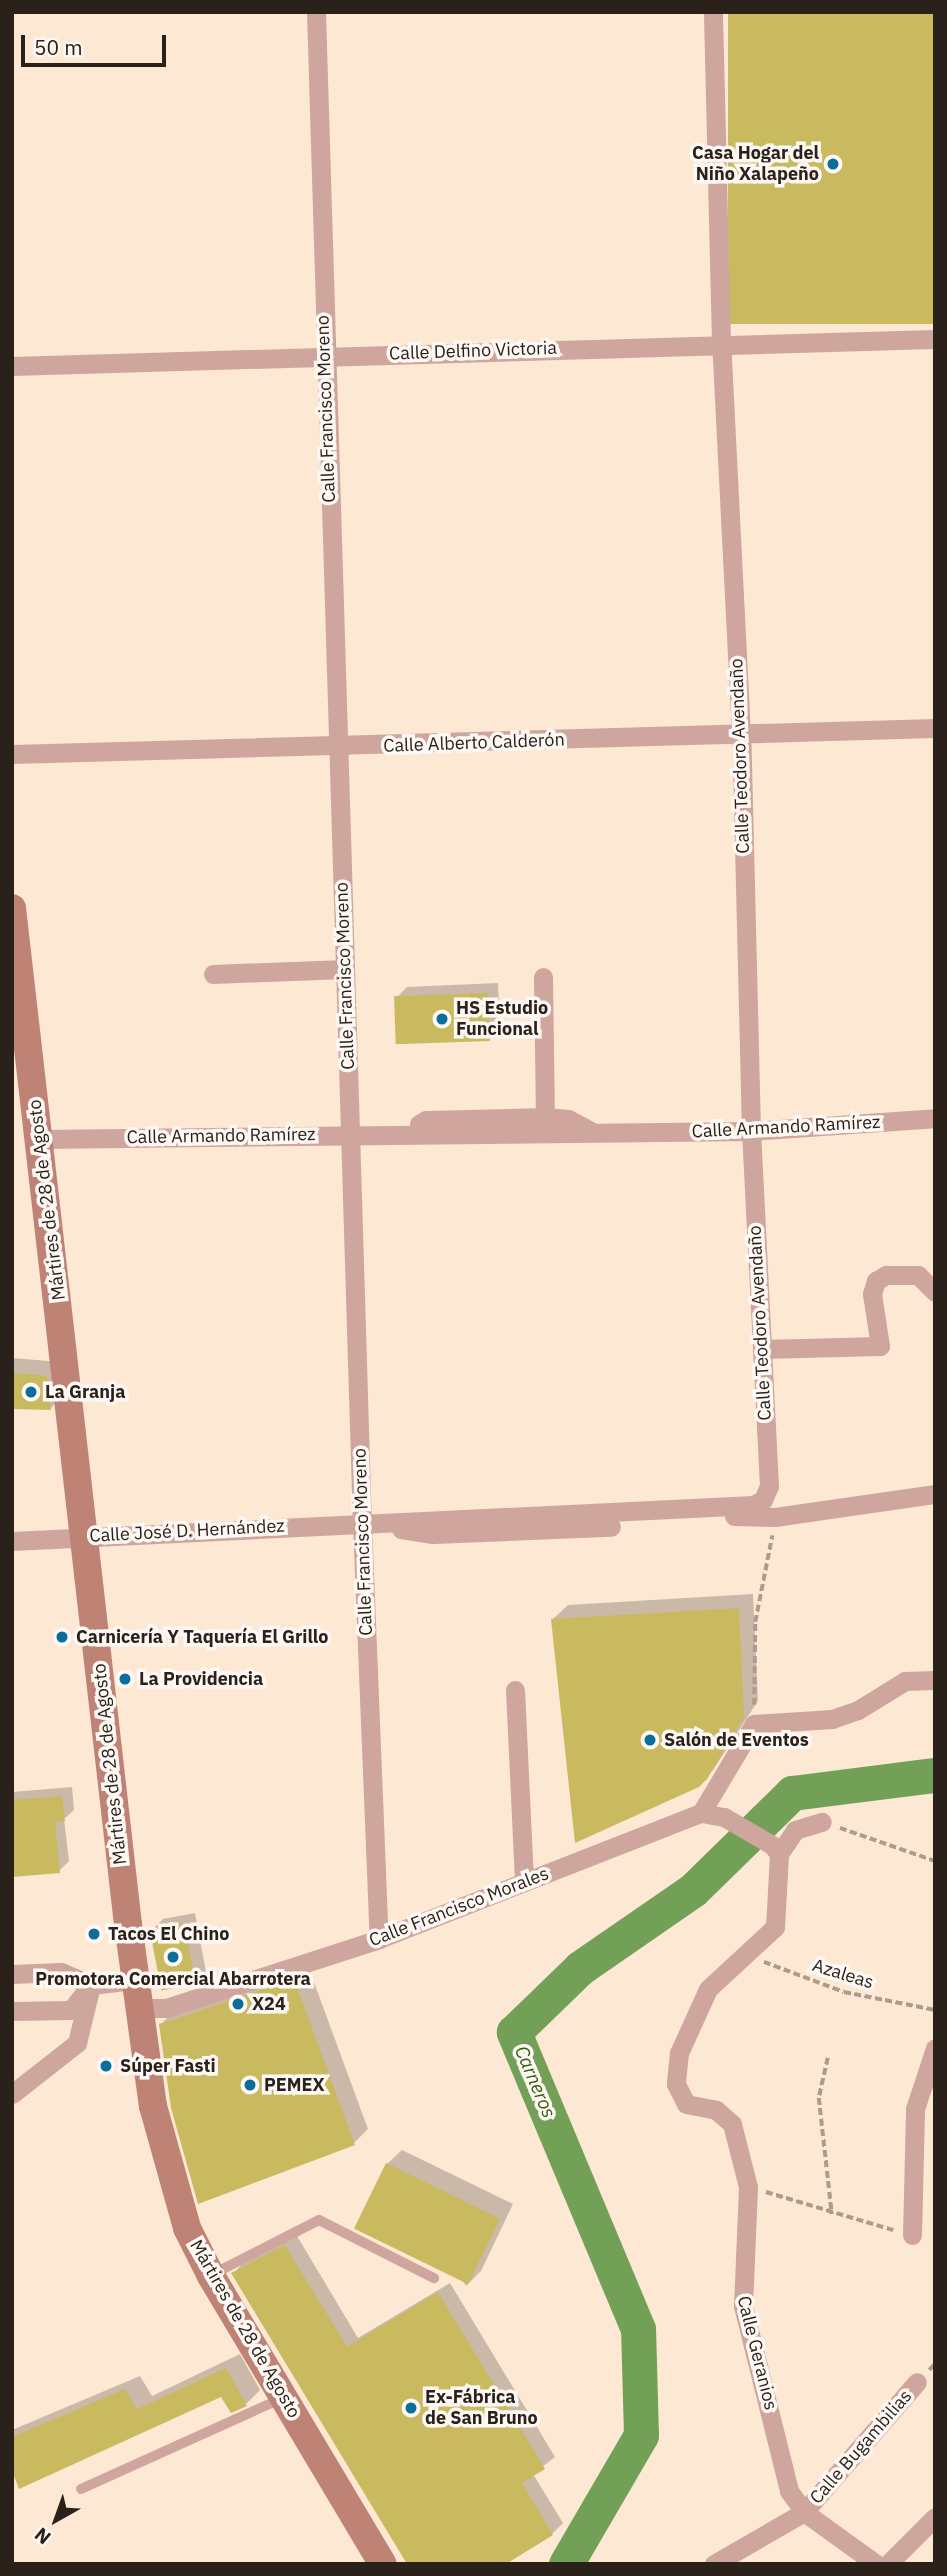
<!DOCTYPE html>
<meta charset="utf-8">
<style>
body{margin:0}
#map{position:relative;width:947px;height:2576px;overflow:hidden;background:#fde8d4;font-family:"IBM Plex Sans",sans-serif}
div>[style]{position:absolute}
.shadow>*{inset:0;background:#0003}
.river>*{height:35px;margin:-17.5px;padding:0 17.5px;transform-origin:17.5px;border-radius:17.5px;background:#73a057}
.building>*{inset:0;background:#c9ba60;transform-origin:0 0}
.path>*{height:3.5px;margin-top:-1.75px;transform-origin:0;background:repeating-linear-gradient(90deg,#ac9c8d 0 7px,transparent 0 10.5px)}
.lane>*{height:10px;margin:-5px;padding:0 5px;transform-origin:5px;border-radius:5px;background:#cfa69d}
.street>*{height:19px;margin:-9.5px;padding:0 9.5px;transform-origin:9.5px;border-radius:9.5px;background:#cfa69d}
.secondary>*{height:28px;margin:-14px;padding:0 14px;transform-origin:14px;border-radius:14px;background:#bf8376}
.dots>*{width:19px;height:19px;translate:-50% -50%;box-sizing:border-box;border:4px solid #fdf8f4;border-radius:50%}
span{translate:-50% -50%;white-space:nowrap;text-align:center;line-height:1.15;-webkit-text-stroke:7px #fdf8f4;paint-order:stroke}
.poi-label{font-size:18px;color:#29211a;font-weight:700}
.right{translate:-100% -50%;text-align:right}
.left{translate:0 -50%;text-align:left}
.street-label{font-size:18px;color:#29211a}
.water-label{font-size:19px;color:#325c0e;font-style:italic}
.frame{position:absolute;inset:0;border:14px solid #29211a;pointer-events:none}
.north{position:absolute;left:21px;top:2485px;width:70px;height:70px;-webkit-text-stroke:5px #fdf8f4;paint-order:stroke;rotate:220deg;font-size:19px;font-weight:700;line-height:28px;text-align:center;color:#29211a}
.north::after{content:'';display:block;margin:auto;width:24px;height:32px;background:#29211a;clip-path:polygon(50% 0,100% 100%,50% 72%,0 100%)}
.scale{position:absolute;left:21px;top:35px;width:145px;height:32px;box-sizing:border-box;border:4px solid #29211a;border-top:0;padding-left:9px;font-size:21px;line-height:24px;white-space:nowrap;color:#29211a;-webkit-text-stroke:5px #fdf8f4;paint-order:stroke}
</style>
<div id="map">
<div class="shadow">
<div style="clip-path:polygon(498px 983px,500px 1029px,489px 1040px,396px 998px,407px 987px)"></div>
<div style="clip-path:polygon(12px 1358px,61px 1362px,65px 1393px,51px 1408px,12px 1407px)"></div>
<div style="clip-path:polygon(753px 1594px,758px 1701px,713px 1770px,698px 1786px,553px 1619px,568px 1605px)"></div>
<div style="clip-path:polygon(72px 1787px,74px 1810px,64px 1819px,69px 1861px,59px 1871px,12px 1875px,12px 1792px)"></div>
<div style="clip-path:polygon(195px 1913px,206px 1972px,195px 1983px,152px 1930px,163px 1919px)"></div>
<div style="clip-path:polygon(308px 1966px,368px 2129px,354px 2143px,160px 2025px,175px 2010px)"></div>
<div style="clip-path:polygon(402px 2150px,513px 2204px,481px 2271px,466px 2286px,387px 2164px)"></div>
<div style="clip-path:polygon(297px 2236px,358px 2338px,450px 2283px,555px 2457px,533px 2474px,563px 2523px,552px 2534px,234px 2273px,244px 2262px)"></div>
<div style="clip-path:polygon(240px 2354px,260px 2390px,246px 2404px,222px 2394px,12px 2466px,12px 2430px,140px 2376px,152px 2396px)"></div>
</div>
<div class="river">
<div style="left:566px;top:2564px;width:149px;rotate:-59.8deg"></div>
<div style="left:641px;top:2435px;width:106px;rotate:-91.6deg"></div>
<div style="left:638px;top:2329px;width:322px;rotate:-112.7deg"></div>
<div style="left:514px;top:2032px;width:92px;rotate:-44.1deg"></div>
<div style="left:580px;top:1968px;width:137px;rotate:-34.6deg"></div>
<div style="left:693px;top:1890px;width:139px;rotate:-44.4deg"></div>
<div style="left:792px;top:1793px;width:144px;rotate:-7.2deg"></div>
</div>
<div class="building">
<div style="left:728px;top:12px;width:207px;height:312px"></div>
<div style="left:488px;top:993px;width:48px;height:94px;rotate:88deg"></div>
<div style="clip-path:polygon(12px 1373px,47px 1376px,51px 1410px,12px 1409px)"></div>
<div style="clip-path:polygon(739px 1608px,744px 1717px,707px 1779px,699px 1787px,575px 1843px,551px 1619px)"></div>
<div style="clip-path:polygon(62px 1796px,65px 1821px,55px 1822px,60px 1873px,12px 1877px,12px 1800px)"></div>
<div style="left:184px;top:1923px;width:62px;height:35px;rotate:79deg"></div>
<div style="clip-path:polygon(294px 1979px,355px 2145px,198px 2204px,171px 2108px,159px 2024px)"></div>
<div style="left:386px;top:2163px;width:127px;height:73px;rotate:26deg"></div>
<div style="clip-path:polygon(285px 2245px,347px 2347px,438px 2292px,545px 2469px,522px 2483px,553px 2535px,506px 2564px,407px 2564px,231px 2273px)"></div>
<div style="clip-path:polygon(226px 2368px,247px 2406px,231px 2413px,221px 2397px,19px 2489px,12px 2471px,12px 2437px,125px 2389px,137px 2409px)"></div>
</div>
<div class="path">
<div style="left:754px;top:1705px;width:83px;rotate:-89.3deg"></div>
<div style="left:755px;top:1622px;width:88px;rotate:-78.8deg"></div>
<div style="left:840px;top:1828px;width:101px;rotate:19.2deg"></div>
<div style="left:764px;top:1962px;width:85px;rotate:20.6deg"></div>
<div style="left:844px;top:1992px;width:93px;rotate:11.2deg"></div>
<div style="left:828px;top:2058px;width:41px;rotate:102.7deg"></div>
<div style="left:819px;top:2098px;width:117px;rotate:83.6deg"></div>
<div style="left:766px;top:2192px;width:133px;rotate:16.7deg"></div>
<div style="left:929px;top:2370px;width:8px;rotate:-45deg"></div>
</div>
<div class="lane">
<div style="left:213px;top:2274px;width:119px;rotate:-27deg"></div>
<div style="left:319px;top:2220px;width:129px;rotate:26.8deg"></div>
<div style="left:81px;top:2489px;width:218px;rotate:-24.3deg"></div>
</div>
<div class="street">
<div style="left:316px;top:12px;width:1512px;rotate:88.26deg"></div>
<div style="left:362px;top:1523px;width:416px;rotate:87.7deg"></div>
<div style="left:12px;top:366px;width:923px;rotate:-1.68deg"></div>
<div style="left:12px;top:754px;width:923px;rotate:-1.61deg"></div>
<div style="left:213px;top:974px;width:132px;rotate:-2.2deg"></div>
<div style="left:543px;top:977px;width:140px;rotate:89.2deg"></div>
<div style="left:419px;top:1124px;width:8px;rotate:-30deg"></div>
<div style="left:426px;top:1120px;width:119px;rotate:-1.4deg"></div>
<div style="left:545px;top:1117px;width:23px;rotate:5deg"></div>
<div style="left:568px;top:1119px;width:26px;rotate:28deg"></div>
<div style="left:40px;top:1139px;width:711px;rotate:-0.64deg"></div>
<div style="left:751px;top:1131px;width:184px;rotate:-4deg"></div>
<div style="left:762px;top:1349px;width:118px;rotate:-1.5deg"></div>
<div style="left:880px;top:1346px;width:53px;rotate:-98.7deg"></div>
<div style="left:872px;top:1294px;width:14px;rotate:-73deg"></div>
<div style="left:876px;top:1281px;width:12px;rotate:-31deg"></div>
<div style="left:886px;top:1275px;width:32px"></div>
<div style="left:918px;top:1275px;width:24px;rotate:45deg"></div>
<div style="left:734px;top:1516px;width:41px;rotate:1.4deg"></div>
<div style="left:775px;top:1517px;width:162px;rotate:-8.2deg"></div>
<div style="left:401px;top:1529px;width:32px;rotate:9deg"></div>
<div style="left:433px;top:1534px;width:178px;rotate:-2.3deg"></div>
<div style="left:12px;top:1541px;width:742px;rotate:-2.78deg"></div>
<div style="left:753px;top:1505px;width:11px;rotate:-27deg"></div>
<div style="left:763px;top:1500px;width:15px;rotate:-67deg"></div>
<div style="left:769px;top:1486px;width:355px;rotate:-92.9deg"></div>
<div style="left:751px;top:1131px;width:397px;rotate:-91.4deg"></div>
<div style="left:741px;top:734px;width:393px;rotate:-92.9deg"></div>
<div style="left:721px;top:342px;width:330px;rotate:-91.4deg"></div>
<div style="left:515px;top:1690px;width:192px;rotate:87.3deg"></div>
<div style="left:701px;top:1813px;width:104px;rotate:-59.2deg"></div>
<div style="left:754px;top:1724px;width:78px;rotate:-3.7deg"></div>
<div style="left:832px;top:1719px;width:28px;rotate:-19deg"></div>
<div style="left:858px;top:1710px;width:55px;rotate:-31.7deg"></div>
<div style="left:905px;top:1681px;width:30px;rotate:-2deg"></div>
<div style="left:779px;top:1854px;width:29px;rotate:-56deg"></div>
<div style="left:795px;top:1830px;width:28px;rotate:-17deg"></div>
<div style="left:12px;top:1974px;width:49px;rotate:-2.3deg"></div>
<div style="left:61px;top:1972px;width:33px;rotate:23deg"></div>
<div style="left:91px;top:1985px;width:43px;rotate:-6.6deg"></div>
<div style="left:138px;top:2008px;width:28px"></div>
<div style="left:166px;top:2008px;width:224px;rotate:-17.9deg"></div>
<div style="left:379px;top:1939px;width:346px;rotate:-21.4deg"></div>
<div style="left:701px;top:1813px;width:23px;rotate:10deg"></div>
<div style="left:724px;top:1817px;width:56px;rotate:30.3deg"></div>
<div style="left:772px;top:1845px;width:11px;rotate:52deg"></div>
<div style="left:779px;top:1854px;width:73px;rotate:93.1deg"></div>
<div style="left:775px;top:1927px;width:91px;rotate:137.2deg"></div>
<div style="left:708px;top:1989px;width:70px;rotate:114.4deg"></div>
<div style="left:679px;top:2053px;width:31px;rotate:96deg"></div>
<div style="left:676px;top:2084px;width:22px;rotate:63deg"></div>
<div style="left:686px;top:2104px;width:31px;rotate:11deg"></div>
<div style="left:716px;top:2110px;width:21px;rotate:41deg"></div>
<div style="left:732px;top:2124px;width:65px;rotate:75.7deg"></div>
<div style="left:748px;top:2187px;width:119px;rotate:92.4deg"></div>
<div style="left:743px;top:2306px;width:191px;rotate:76deg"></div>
<div style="left:789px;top:2491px;width:26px;rotate:54deg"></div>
<div style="left:804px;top:2512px;width:89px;rotate:35.8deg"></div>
<div style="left:12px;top:2011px;width:59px;rotate:-1deg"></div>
<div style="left:71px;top:2010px;width:24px;rotate:-52deg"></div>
<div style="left:12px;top:2094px;width:83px;rotate:-38.1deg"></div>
<div style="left:77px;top:2043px;width:60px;rotate:-76.4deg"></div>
<div style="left:912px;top:2235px;width:126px;rotate:-88.6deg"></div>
<div style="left:915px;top:2109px;width:64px;rotate:-71.8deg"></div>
<div style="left:714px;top:2564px;width:104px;rotate:-30deg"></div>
<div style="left:804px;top:2512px;width:172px;rotate:-49deg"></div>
<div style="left:888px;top:2564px;width:66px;rotate:-45deg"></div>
</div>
<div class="secondary">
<div style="left:12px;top:908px;width:1023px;rotate:83.49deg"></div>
<div style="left:128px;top:1924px;width:184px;rotate:82.2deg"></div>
<div style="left:153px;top:2106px;width:127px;rotate:74.4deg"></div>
<div style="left:187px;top:2228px;width:54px;rotate:63.4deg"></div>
<div style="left:211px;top:2276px;width:335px;rotate:59.2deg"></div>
</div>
<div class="dots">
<div style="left:833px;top:164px;background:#096e9c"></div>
<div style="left:442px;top:1019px;background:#096e9c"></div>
<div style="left:31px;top:1392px;background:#096e9c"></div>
<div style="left:62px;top:1637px;background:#096e9c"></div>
<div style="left:125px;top:1679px;background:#096e9c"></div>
<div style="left:650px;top:1740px;background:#096e9c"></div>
<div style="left:94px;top:1934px;background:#096e9c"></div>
<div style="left:173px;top:1957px;background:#096e9c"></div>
<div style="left:238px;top:2004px;background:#096e9c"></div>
<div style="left:106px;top:2066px;background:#096e9c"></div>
<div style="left:250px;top:2085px;background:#096e9c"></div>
<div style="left:411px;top:2408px;background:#096e9c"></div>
</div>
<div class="poi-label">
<span class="right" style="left:819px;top:164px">Casa Hogar del<br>Niño Xalapeño</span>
<span class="left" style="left:456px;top:1019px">HS Estudio<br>Funcional</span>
<span class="left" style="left:45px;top:1392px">La Granja</span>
<span class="left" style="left:76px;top:1637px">Carnicería Y Taquería El Grillo</span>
<span class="left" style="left:139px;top:1679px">La Providencia</span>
<span class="left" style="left:664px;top:1740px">Salón de Eventos</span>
<span class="left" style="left:108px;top:1934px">Tacos El Chino</span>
<span style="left:173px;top:1979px">Promotora Comercial Abarrotera</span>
<span class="left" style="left:252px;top:2004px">X24</span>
<span class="left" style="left:120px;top:2066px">Súper Fasti</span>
<span class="left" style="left:264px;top:2085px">PEMEX</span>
<span class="left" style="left:425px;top:2408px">Ex-Fábrica<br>de San Bruno</span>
</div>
<div class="street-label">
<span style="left:473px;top:351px;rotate:-2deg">Calle Delfino Victoria</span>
<span style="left:326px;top:409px;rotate:-92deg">Calle Francisco Moreno</span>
<span style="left:474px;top:743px;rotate:-2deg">Calle Alberto Calderón</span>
<span style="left:740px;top:756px;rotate:-92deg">Calle Teodoro Avendaño</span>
<span style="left:345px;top:976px;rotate:-92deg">Calle Francisco Moreno</span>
<span style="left:786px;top:1127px;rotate:-3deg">Calle Armando Ramírez</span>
<span style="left:221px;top:1136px;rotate:-1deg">Calle Armando Ramírez</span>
<span style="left:47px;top:1200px;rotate:-97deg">Mártires de 28 de Agosto</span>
<span style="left:760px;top:1323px;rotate:-93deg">Calle Teodoro Avendaño</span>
<span style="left:187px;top:1531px;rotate:-3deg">Calle José D. Hernández</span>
<span style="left:363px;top:1542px;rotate:-92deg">Calle Francisco Moreno</span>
<span style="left:110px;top:1764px;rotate:-96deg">Mártires de 28 de Agosto</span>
<span style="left:459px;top:1907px;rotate:-21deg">Calle Francisco Morales</span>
<span style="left:843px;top:1974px;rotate:17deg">Azaleas</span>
<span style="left:245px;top:2329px;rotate:60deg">Mártires de 28 de Agosto</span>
<span style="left:757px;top:2353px;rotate:76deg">Calle Geranios</span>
<span style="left:861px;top:2447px;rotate:-49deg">Calle Bugambilias</span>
</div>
<div class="water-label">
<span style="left:535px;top:2082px;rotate:67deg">Carneros</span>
</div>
<div class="frame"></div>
<div class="north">N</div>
<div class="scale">50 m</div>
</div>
